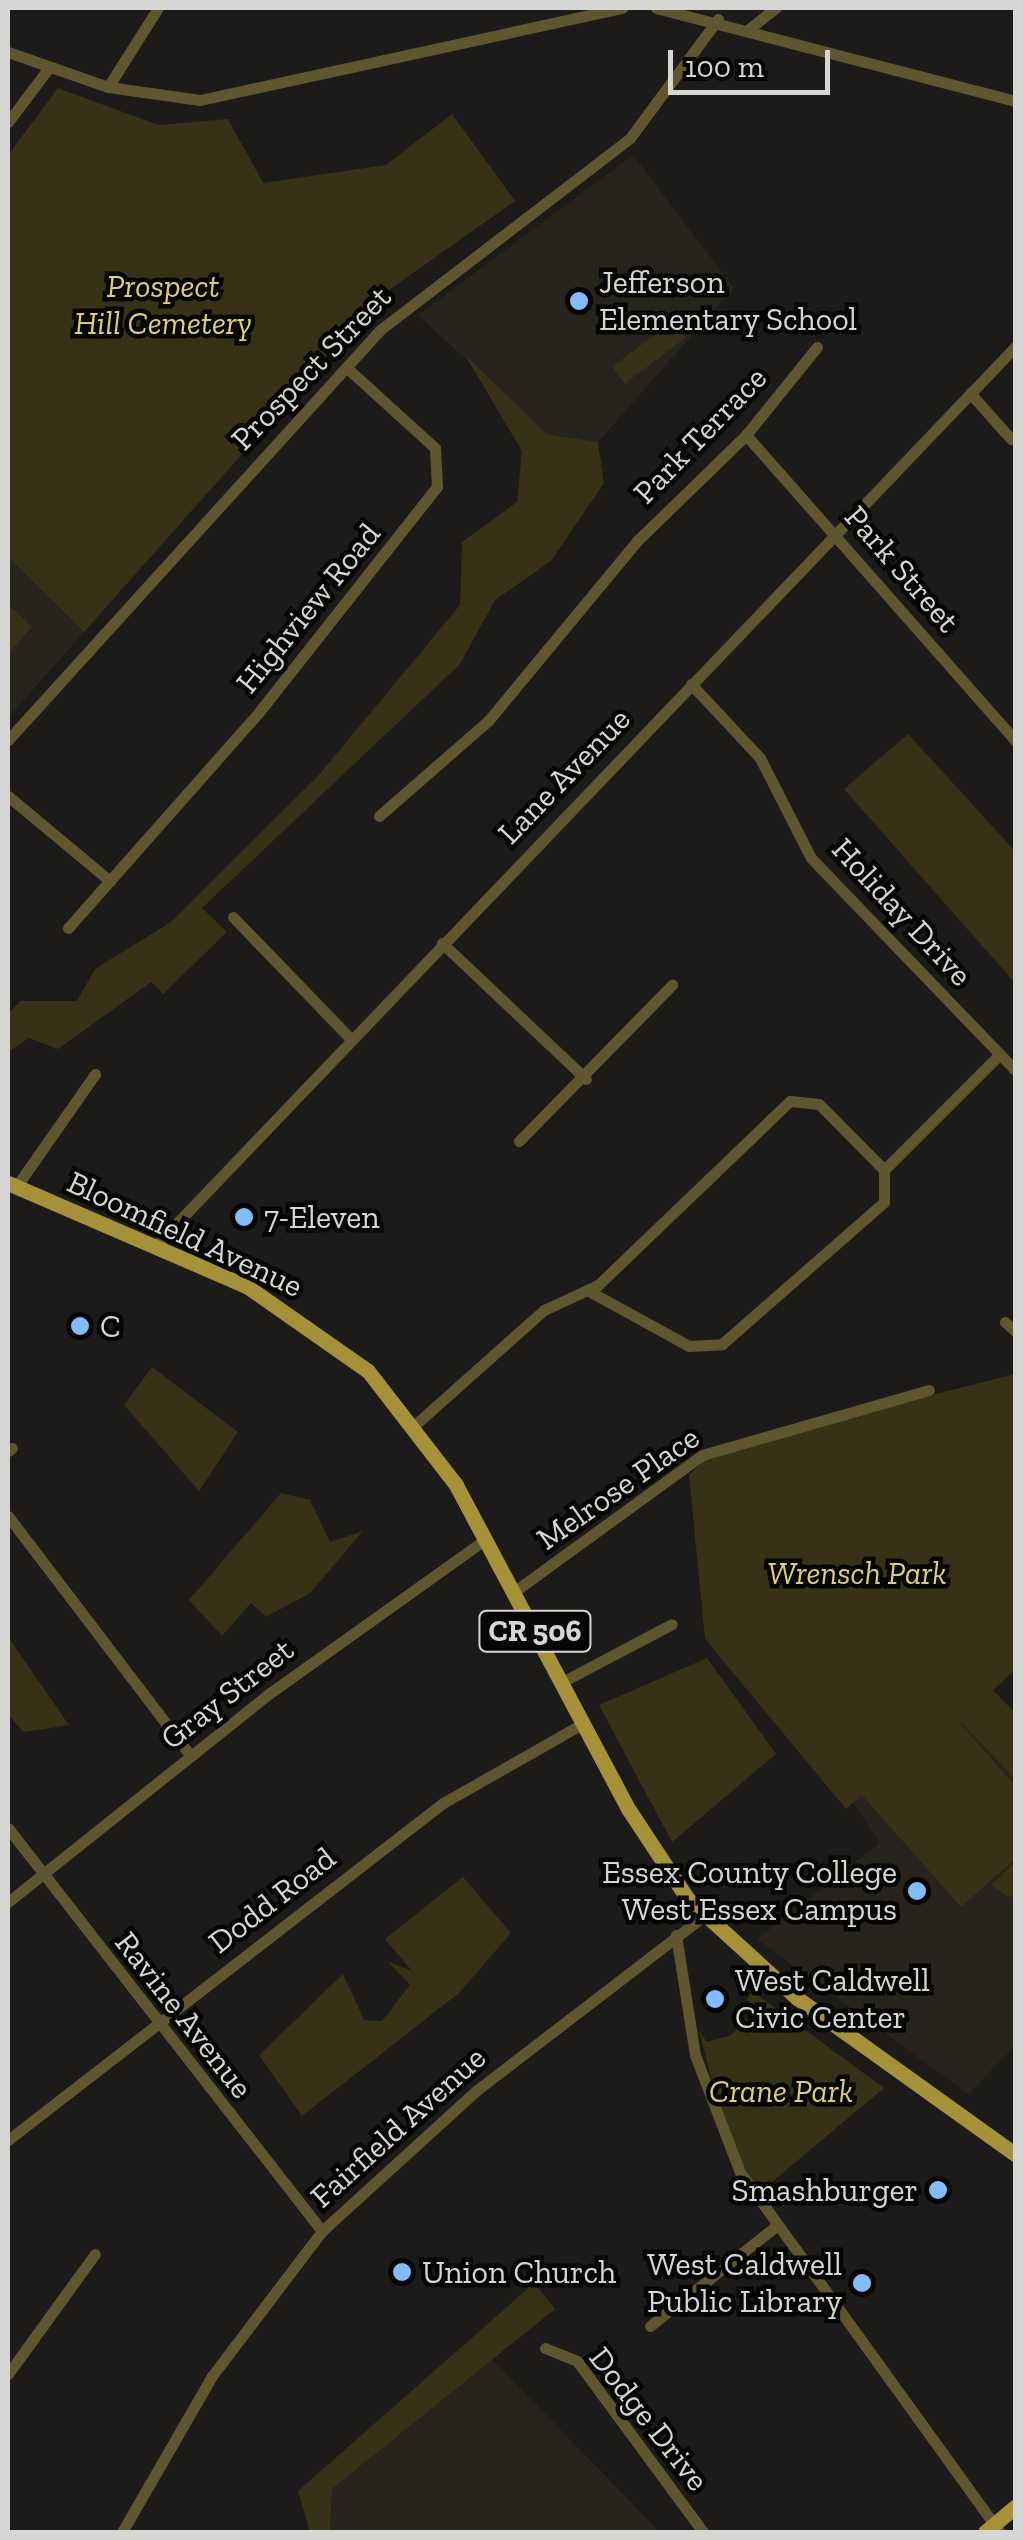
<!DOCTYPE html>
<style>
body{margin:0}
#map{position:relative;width:1023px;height:2540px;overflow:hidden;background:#1c1b19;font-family:"Zilla Slab",serif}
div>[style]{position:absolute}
.built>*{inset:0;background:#26241c}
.green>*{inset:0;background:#373117;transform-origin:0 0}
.minor>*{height:11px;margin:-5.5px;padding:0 5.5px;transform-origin:5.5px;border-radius:5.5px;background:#5f5630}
.major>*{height:15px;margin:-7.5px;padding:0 7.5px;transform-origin:7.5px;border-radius:7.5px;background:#a4913a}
.dots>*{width:28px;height:28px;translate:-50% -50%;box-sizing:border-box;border:5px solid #060605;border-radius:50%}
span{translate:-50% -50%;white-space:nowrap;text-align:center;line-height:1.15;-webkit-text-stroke:9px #060605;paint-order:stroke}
.shield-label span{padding:2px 8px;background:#060605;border:2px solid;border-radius:8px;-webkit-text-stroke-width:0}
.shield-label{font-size:30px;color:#d6d6d4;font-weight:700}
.poi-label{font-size:32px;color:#d6d6d4}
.left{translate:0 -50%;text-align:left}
.right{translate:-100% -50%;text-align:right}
.park-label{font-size:32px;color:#decd81;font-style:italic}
.street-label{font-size:32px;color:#d6d6d4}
.frame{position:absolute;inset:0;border:10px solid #d6d6d4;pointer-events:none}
.scale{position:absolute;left:668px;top:50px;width:162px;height:45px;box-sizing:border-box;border:5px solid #d6d6d4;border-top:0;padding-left:12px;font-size:30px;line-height:35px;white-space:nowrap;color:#d6d6d4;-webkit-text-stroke:8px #060605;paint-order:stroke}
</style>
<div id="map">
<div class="built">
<div style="clip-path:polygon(633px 155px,734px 288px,598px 442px,547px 434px,418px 315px)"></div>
<div style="clip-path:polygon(8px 557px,84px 632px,8px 718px)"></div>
<div style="clip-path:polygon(967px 1688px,1015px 1745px,1015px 2046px,968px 2094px,757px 1939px,880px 1843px,849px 1796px)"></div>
<div style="clip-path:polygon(492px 2359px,660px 2532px,330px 2532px,332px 2489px)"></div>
</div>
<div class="green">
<div style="clip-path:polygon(58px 88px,158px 125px,228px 119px,263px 183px,386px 165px,452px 114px,515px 201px,386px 292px,84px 632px,8px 557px,8px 155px)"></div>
<div style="left:673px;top:321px;width:21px;height:76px;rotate:53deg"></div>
<div style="clip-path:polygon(465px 355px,547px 434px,598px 442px,604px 483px,551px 561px,495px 600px,460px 664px,202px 908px,227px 932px,163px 994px,151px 982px,58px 1049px,29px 1038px,8px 1052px,8px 1013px,21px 1001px,77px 1001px,95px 969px,171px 922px,318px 776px,460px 605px,462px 542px,517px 502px,522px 451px)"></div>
<div style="clip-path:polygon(8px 604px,32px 627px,8px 654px)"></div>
<div style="clip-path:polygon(908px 734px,1015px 851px,1015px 983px,844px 789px)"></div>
<div style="clip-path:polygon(152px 1367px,238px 1432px,199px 1491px,124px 1405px)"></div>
<div style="clip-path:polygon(1015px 1374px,1015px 1670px,993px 1690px,1015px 1713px,1015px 1779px,950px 1711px,1015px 1786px,1015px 1859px,961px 1907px,862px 1795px,846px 1809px,705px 1639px,689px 1475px,715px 1450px)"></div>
<div style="clip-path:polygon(281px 1493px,310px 1500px,330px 1542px,363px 1531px,310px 1593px,266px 1617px,251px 1603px,222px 1636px,189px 1600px)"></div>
<div style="clip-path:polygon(8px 1637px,69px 1725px,24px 1732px,8px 1715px)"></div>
<div style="clip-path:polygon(707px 1658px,776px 1754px,672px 1842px,599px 1705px)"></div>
<div style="clip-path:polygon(1015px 1862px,1015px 1896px,1009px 1897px,991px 1885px)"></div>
<div style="clip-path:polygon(463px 1877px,511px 1933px,459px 1993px,302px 2116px,259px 2055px,343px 1974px,364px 2020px,382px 2021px,410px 1985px,387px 1961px,412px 1971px,385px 1939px)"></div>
<div style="clip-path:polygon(752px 1991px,884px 2088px,759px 2193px,727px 2137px,699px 2031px,707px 2042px,731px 2035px,758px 2008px,747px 2000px)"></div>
<div style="clip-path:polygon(534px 2283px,555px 2309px,332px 2489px,330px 2532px,310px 2532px,298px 2491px)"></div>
</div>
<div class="minor">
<div style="left:656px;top:8px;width:372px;rotate:14.5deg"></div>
<div style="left:750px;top:28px;width:33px;rotate:-38deg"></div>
<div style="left:8px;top:52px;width:106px;rotate:19.3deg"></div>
<div style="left:108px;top:87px;width:93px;rotate:8deg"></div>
<div style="left:200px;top:100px;width:432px;rotate:-12.3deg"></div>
<div style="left:108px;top:87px;width:93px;rotate:-57.7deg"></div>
<div style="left:8px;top:122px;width:66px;rotate:-53deg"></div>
<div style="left:970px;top:393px;width:62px;rotate:48.3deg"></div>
<div style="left:746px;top:435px;width:408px;rotate:48.6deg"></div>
<div style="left:691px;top:684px;width:101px;rotate:47deg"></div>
<div style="left:760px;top:758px;width:112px;rotate:63deg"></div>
<div style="left:811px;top:858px;width:296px;rotate:46.1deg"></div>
<div style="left:8px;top:740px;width:554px;rotate:-47.78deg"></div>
<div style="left:380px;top:330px;width:315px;rotate:-37.5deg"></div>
<div style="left:630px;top:138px;width:148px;rotate:-53.5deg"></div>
<div style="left:8px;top:796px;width:133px;rotate:39.8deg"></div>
<div style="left:379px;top:816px;width:145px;rotate:-41.1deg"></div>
<div style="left:488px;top:721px;width:235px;rotate:-50.4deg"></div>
<div style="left:638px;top:540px;width:151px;rotate:-44.2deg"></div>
<div style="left:746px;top:435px;width:113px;rotate:-51.1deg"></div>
<div style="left:233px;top:917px;width:168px;rotate:46deg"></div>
<div style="left:68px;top:928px;width:288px;rotate:-48.5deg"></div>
<div style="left:259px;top:712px;width:287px;rotate:-51.7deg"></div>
<div style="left:437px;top:487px;width:39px;rotate:-93deg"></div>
<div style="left:435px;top:448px;width:120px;rotate:-137.7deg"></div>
<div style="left:442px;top:943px;width:198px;rotate:43.4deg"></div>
<div style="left:519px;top:1141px;width:219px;rotate:-45.6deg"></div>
<div style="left:16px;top:1187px;width:138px;rotate:-55deg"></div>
<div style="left:155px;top:1246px;width:1246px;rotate:-46.27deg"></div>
<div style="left:587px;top:1290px;width:116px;rotate:28.8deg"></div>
<div style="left:689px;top:1346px;width:33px;rotate:-3deg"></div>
<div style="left:722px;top:1344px;width:215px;rotate:-41.2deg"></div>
<div style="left:884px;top:1202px;width:32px;rotate:-90deg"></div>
<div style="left:884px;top:1170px;width:163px;rotate:-45deg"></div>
<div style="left:1005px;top:1322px;width:15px;rotate:42deg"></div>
<div style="left:416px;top:1424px;width:171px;rotate:-41.7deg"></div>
<div style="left:544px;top:1310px;width:60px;rotate:-24.8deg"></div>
<div style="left:598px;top:1285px;width:266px;rotate:-43.8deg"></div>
<div style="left:790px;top:1101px;width:29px;rotate:6deg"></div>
<div style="left:819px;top:1104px;width:93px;rotate:45.4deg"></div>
<div style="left:8px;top:1451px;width:5px;rotate:-37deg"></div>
<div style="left:8px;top:1516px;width:302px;rotate:52.7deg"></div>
<div style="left:515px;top:1591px;width:231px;rotate:-36deg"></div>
<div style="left:702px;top:1455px;width:236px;rotate:-16deg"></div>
<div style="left:562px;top:1682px;width:124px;rotate:-27.8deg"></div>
<div style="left:8px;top:1828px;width:511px;rotate:52.08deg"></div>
<div style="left:8px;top:1902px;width:335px;rotate:-38.6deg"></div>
<div style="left:270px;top:1693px;width:265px;rotate:-35.5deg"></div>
<div style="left:676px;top:1935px;width:121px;rotate:81deg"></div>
<div style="left:695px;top:2055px;width:125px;rotate:69deg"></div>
<div style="left:740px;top:2172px;width:444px;rotate:54.2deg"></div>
<div style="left:8px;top:2140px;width:550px;rotate:-37.77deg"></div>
<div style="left:443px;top:1803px;width:162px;rotate:-29.6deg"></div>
<div style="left:650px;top:2326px;width:161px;rotate:-38.4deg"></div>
<div style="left:545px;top:2348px;width:35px;rotate:22deg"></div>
<div style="left:577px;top:2361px;width:212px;rotate:53.6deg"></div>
<div style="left:8px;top:2374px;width:148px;rotate:-54.1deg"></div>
<div style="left:122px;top:2532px;width:180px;rotate:-60deg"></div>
<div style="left:212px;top:2376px;width:182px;rotate:-52.8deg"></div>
<div style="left:322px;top:2231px;width:210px;rotate:-42.3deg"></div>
<div style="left:477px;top:2090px;width:286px;rotate:-37.5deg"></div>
</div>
<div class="major">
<div style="left:8px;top:1183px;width:262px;rotate:23.4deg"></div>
<div style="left:248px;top:1287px;width:146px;rotate:35deg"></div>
<div style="left:368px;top:1371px;width:144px;rotate:52.3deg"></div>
<div style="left:456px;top:1485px;width:368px;rotate:62deg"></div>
<div style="left:629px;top:1810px;width:105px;rotate:56.6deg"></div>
<div style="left:687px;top:1898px;width:149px;rotate:42.3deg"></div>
<div style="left:797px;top:1998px;width:269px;rotate:35.6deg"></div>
<div style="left:985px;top:2532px;width:40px;rotate:-40deg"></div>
</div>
<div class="dots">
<div style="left:579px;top:301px;background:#84bcfb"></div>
<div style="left:244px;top:1217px;background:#84bcfb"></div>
<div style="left:80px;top:1326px;background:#84bcfb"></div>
<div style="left:917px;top:1891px;background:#84bcfb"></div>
<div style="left:715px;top:1999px;background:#84bcfb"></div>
<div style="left:938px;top:2190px;background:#84bcfb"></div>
<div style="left:402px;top:2272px;background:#84bcfb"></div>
<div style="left:862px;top:2283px;background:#84bcfb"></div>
</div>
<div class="shield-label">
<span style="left:535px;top:1631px">CR 506</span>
</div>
<div class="poi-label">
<span class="left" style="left:599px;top:301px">Jefferson<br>Elementary School</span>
<span class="left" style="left:264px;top:1217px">7-Eleven</span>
<span class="left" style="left:100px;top:1326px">C</span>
<span class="right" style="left:897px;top:1891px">Essex County College<br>West Essex Campus</span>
<span class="left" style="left:735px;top:1999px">West Caldwell<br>Civic Center</span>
<span class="right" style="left:918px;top:2190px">Smashburger</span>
<span class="right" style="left:842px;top:2283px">West Caldwell<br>Public Library</span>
<span class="left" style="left:422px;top:2272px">Union Church</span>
</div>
<div class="park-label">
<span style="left:163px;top:305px">Prospect<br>Hill Cemetery</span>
<span style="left:857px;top:1573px">Wrensch Park</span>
<span style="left:781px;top:2091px">Crane Park</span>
</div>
<div class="street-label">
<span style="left:311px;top:368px;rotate:-46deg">Prospect Street</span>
<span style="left:700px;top:435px;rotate:-46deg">Park Terrace</span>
<span style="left:902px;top:569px;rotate:49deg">Park Street</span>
<span style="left:308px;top:608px;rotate:-51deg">Highview Road</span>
<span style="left:564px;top:776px;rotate:-46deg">Lane Avenue</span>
<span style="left:902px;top:912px;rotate:47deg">Holiday Drive</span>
<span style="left:185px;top:1234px;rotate:25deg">Bloomfield Avenue</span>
<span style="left:618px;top:1488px;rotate:-35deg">Melrose Place</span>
<span style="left:227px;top:1694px;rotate:-38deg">Gray Street</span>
<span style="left:272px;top:1900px;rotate:-38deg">Dodd Road</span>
<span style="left:184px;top:2015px;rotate:52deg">Ravine Avenue</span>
<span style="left:398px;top:2127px;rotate:-42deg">Fairfield Avenue</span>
<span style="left:649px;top:2419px;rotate:52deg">Dodge Drive</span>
</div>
<div class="frame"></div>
<div class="scale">100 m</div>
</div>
